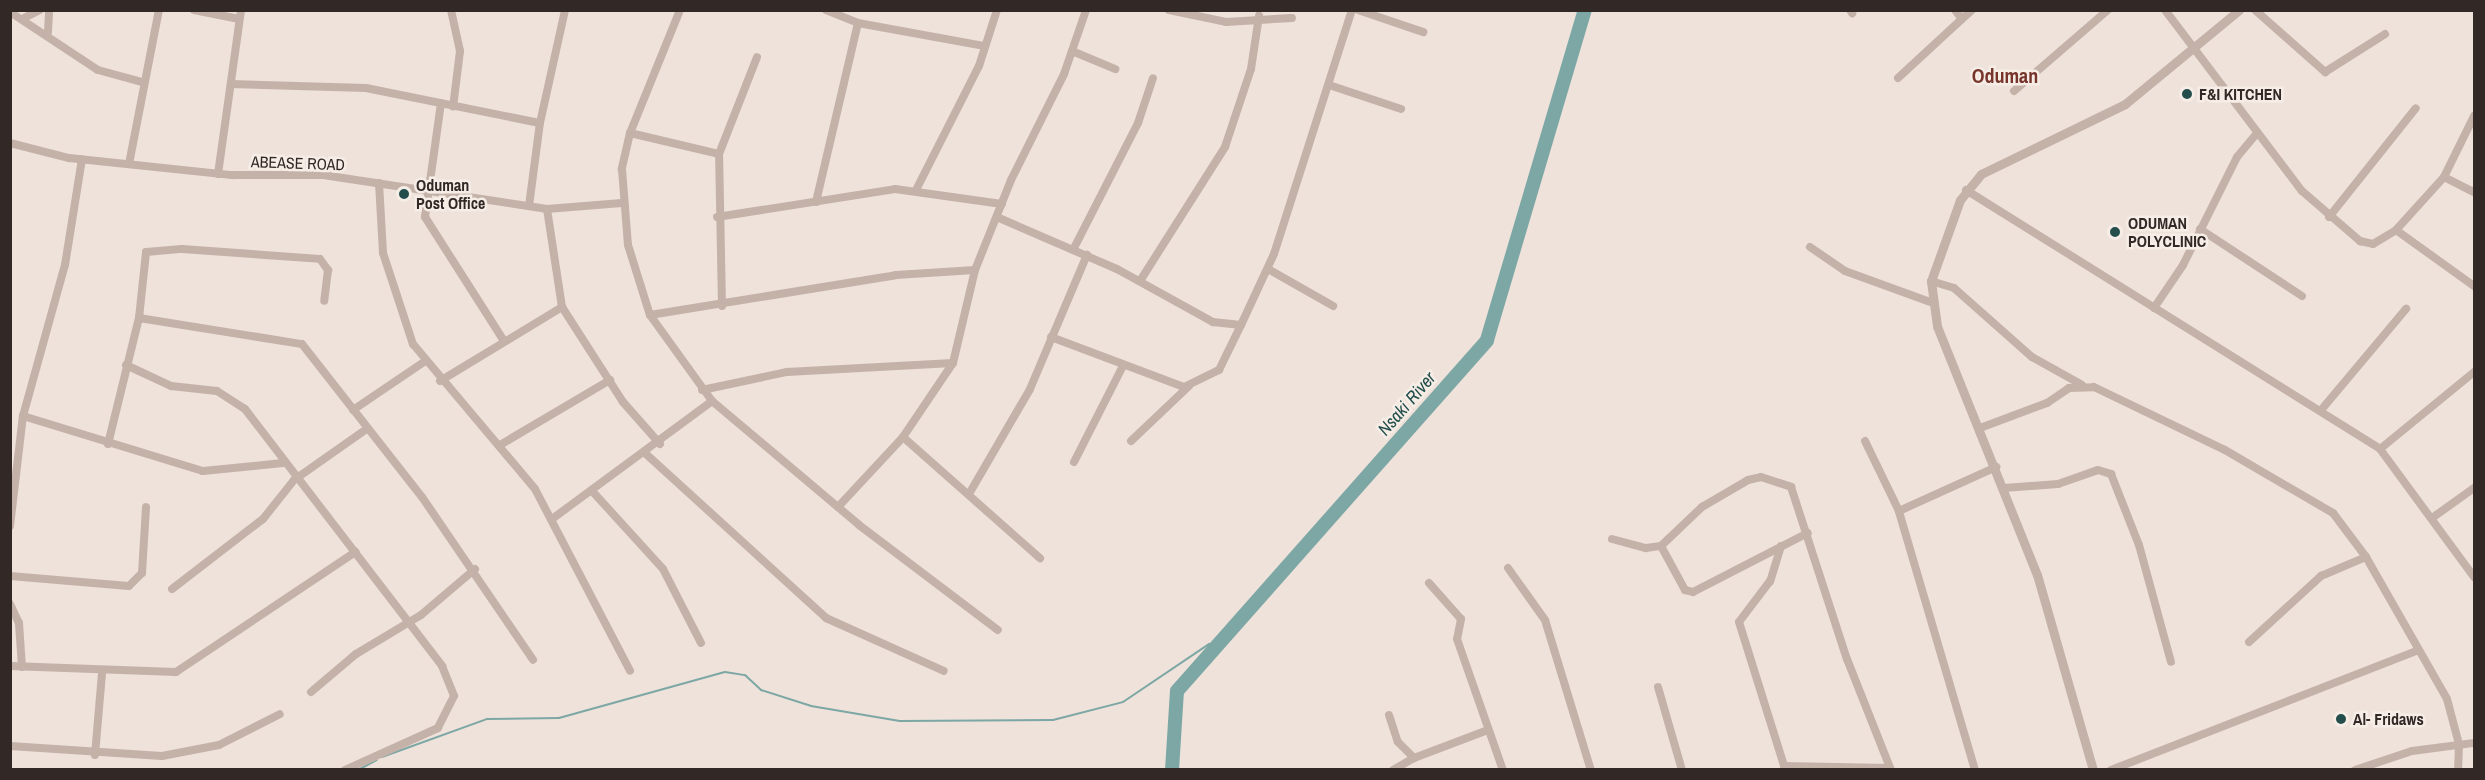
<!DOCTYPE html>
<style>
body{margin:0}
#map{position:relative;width:2485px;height:780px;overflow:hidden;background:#eee2db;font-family:"Archivo Narrow",sans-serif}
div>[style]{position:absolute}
.stream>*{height:2px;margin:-1px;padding:0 1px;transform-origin:1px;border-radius:1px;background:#7da7a4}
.river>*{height:14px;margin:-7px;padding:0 7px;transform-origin:7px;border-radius:7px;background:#7da7a4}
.minor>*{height:8px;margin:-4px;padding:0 4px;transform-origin:4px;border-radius:4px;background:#c4b2a8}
.tertiary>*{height:9px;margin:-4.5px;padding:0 4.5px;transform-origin:4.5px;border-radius:4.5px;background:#c4b2a8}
.dots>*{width:16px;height:16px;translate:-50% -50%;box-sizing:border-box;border:3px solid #f6ede6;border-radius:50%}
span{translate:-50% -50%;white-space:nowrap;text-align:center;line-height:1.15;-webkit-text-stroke:5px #f6ede6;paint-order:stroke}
.poi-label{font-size:16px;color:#322927;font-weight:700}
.left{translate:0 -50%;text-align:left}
.street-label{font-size:16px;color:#322927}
.water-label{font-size:18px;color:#234e4c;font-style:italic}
.quarter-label{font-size:20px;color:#76342b;font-weight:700}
.frame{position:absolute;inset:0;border:12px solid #322927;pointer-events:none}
</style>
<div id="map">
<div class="stream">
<div style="left:382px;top:757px;width:112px;rotate:-19.9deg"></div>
<div style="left:487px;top:719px;width:72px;rotate:-0.8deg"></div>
<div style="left:559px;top:718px;width:172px;rotate:-15.5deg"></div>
<div style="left:725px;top:672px;width:20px;rotate:9deg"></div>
<div style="left:745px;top:675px;width:22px;rotate:43deg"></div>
<div style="left:761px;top:690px;width:52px;rotate:17.7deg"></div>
<div style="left:811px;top:706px;width:90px;rotate:9.6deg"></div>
<div style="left:900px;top:721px;width:153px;rotate:-0.4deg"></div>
<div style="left:1053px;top:720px;width:72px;rotate:-14.4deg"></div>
<div style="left:1123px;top:702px;width:104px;rotate:-34deg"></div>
<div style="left:358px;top:770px;width:21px;rotate:-28deg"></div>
</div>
<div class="river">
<div style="left:1172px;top:770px;width:79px;rotate:-86.4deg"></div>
<div style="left:1177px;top:691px;width:468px;rotate:-48.5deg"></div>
<div style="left:1487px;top:340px;width:344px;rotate:-73.5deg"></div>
</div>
<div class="minor">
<div style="left:194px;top:10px;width:46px;rotate:11.3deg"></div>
<div style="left:451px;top:10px;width:42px;rotate:77.6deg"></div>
<div style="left:460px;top:51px;width:56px;rotate:97.1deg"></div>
<div style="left:680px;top:10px;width:133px;rotate:112.1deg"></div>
<div style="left:630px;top:133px;width:37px;rotate:103deg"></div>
<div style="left:622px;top:169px;width:76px;rotate:85.5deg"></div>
<div style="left:628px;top:245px;width:73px;rotate:72.6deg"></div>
<div style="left:650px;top:315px;width:106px;rotate:54.2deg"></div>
<div style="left:712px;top:401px;width:192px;rotate:40.1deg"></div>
<div style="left:859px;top:525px;width:174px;rotate:37.1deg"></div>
<div style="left:826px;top:10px;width:35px;rotate:22deg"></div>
<div style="left:1169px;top:10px;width:58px;rotate:11.9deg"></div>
<div style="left:1226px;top:22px;width:66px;rotate:-3.5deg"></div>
<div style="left:1358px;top:10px;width:69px;rotate:18.7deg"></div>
<div style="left:1850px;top:10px;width:4px;rotate:56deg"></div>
<div style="left:1955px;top:10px;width:11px;rotate:52deg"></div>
<div style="left:1962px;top:19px;width:13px;rotate:-42deg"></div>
<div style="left:2165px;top:10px;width:227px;rotate:52.9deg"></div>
<div style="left:2302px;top:191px;width:77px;rotate:40.8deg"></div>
<div style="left:2360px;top:241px;width:13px;rotate:13deg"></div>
<div style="left:2373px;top:244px;width:27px;rotate:-31deg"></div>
<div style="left:2396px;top:230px;width:72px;rotate:-47.8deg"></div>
<div style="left:2444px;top:177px;width:34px;rotate:27deg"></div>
<div style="left:2255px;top:10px;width:94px;rotate:41.5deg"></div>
<div style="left:2325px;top:72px;width:71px;rotate:-32.3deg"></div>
<div style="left:10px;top:12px;width:105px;rotate:33.4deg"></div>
<div style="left:98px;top:70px;width:46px;rotate:15.3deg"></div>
<div style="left:24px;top:18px;width:18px;rotate:-27deg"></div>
<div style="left:48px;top:32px;width:22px;rotate:-87deg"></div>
<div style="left:1072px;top:51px;width:47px;rotate:22.7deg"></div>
<div style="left:1898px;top:78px;width:87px;rotate:-42.7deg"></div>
<div style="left:231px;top:84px;width:135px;rotate:1.7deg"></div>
<div style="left:366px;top:88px;width:177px;rotate:11.4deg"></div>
<div style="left:1329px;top:85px;width:76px;rotate:18.4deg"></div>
<div style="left:2014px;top:91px;width:124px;rotate:-40.8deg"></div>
<div style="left:441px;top:103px;width:115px;rotate:98deg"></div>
<div style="left:425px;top:217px;width:147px;rotate:57.5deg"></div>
<div style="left:630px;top:133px;width:91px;rotate:13.3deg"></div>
<div style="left:10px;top:143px;width:61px;rotate:14.3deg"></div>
<div style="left:69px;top:158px;width:164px;rotate:6deg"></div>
<div style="left:232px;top:175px;width:91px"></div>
<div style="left:323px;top:175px;width:227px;rotate:8.6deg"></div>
<div style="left:547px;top:209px;width:75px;rotate:-4.6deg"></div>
<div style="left:129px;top:164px;width:157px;rotate:-79deg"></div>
<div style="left:218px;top:174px;width:166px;rotate:-82deg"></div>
<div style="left:2444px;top:177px;width:68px;rotate:-63.8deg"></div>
<div style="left:379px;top:183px;width:70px;rotate:86.7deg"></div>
<div style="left:383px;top:253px;width:96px;rotate:71.8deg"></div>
<div style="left:413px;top:344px;width:189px;rotate:49.9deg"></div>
<div style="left:535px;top:489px;width:205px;rotate:62.4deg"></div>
<div style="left:917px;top:188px;width:137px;rotate:-63.1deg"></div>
<div style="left:979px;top:66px;width:59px;rotate:-72.2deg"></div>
<div style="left:1966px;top:190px;width:488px;rotate:32deg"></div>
<div style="left:2380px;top:449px;width:159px;rotate:53.7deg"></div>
<div style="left:816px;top:202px;width:184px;rotate:-76.8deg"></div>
<div style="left:858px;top:23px;width:129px;rotate:10.3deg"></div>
<div style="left:529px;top:206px;width:84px;rotate:-82.5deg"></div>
<div style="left:540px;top:123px;width:116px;rotate:-77.5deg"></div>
<div style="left:547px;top:209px;width:99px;rotate:81.3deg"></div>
<div style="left:562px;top:307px;width:113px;rotate:57.3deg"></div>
<div style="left:623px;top:402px;width:56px;rotate:48.6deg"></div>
<div style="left:717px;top:217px;width:180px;rotate:-8.9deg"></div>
<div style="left:895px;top:189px;width:108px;rotate:8deg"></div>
<div style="left:2329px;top:217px;width:139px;rotate:-51.4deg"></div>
<div style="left:999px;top:218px;width:129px;rotate:23.4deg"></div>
<div style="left:1117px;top:269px;width:110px;rotate:28.9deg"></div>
<div style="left:1213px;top:322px;width:28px;rotate:6deg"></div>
<div style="left:1241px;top:325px;width:78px;rotate:-65.1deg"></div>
<div style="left:1274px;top:254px;width:256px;rotate:-72.3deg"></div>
<div style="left:2200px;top:229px;width:122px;rotate:33.3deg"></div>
<div style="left:2396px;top:230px;width:96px;rotate:35.7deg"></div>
<div style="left:1810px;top:247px;width:42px;rotate:34.4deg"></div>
<div style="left:1845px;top:271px;width:90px;rotate:20deg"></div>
<div style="left:1073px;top:250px;width:143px;rotate:-62.9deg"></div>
<div style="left:1138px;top:123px;width:47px;rotate:-71.6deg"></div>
<div style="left:1268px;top:269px;width:75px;rotate:29.6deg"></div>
<div style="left:1140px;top:281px;width:159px;rotate:-57.6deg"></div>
<div style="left:1225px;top:147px;width:82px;rotate:-71.6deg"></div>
<div style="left:1251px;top:69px;width:54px;rotate:-81.4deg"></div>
<div style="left:1931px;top:281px;width:24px;rotate:17deg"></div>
<div style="left:1954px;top:288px;width:104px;rotate:41.5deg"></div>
<div style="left:2032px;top:357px;width:57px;rotate:29.2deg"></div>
<div style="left:722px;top:306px;width:152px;rotate:-91.1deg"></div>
<div style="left:719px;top:154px;width:104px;rotate:-68.6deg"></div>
<div style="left:2154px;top:308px;width:52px;rotate:-56deg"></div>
<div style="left:2183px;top:265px;width:121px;rotate:-63.4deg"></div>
<div style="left:2237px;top:157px;width:31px;rotate:-50deg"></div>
<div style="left:650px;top:315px;width:249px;rotate:-9.2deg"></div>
<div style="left:896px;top:275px;width:79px;rotate:-3.6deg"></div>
<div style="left:139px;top:318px;width:165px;rotate:9.1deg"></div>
<div style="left:302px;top:344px;width:194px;rotate:51.9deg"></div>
<div style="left:422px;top:497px;width:197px;rotate:55.7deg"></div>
<div style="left:1051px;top:337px;width:142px;rotate:20.6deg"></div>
<div style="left:1184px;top:387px;width:39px;rotate:-26deg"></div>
<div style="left:1219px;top:370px;width:50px;rotate:-63.9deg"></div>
<div style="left:126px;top:365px;width:50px;rotate:25deg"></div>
<div style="left:171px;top:386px;width:46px;rotate:6.2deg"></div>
<div style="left:217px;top:391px;width:33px;rotate:33deg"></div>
<div style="left:245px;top:409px;width:324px;rotate:52.5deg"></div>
<div style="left:442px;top:666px;width:32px;rotate:68deg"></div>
<div style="left:454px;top:696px;width:36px;rotate:117deg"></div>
<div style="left:438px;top:728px;width:102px;rotate:155.7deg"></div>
<div style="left:440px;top:381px;width:143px;rotate:-31.2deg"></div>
<div style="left:702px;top:390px;width:87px;rotate:-12deg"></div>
<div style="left:787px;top:372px;width:166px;rotate:-3.1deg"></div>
<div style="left:2322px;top:409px;width:131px;rotate:-50deg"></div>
<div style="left:353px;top:410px;width:86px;rotate:-34.1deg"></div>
<div style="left:23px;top:416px;width:188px;rotate:17deg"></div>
<div style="left:203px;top:471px;width:80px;rotate:-5.7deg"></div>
<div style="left:1980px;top:428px;width:72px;rotate:-20.5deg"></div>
<div style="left:2047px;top:403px;width:27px;rotate:-34deg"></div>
<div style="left:2069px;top:388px;width:25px;rotate:-2deg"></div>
<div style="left:2094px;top:387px;width:145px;rotate:25.7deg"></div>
<div style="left:2225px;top:450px;width:125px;rotate:30.3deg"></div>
<div style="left:2333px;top:513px;width:55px;rotate:53.1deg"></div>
<div style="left:2366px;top:557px;width:163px;rotate:60.3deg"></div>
<div style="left:2447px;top:699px;width:47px;rotate:75.1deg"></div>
<div style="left:2459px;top:744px;width:26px;rotate:92deg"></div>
<div style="left:903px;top:437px;width:183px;rotate:41.5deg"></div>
<div style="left:1131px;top:441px;width:80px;rotate:-43.5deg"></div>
<div style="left:1865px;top:441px;width:78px;rotate:64.1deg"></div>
<div style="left:108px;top:444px;width:130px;rotate:-76.2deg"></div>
<div style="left:139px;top:318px;width:66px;rotate:-83.9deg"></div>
<div style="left:146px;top:252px;width:36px;rotate:-5deg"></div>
<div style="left:182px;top:249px;width:138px;rotate:4.1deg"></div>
<div style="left:320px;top:259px;width:14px;rotate:54deg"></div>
<div style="left:328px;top:270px;width:31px;rotate:97deg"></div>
<div style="left:500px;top:445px;width:128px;rotate:-30.6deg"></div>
<div style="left:2380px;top:449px;width:122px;rotate:-39.3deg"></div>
<div style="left:646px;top:454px;width:244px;rotate:42.3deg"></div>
<div style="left:826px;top:618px;width:129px;rotate:24.2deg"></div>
<div style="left:1074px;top:462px;width:108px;rotate:-63deg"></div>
<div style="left:2004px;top:488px;width:54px;rotate:-4.2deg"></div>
<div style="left:2058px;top:484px;width:42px;rotate:-19.3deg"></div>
<div style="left:2098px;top:470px;width:14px;rotate:17deg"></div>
<div style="left:2111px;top:474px;width:76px;rotate:68.5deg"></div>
<div style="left:2139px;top:545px;width:121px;rotate:74.7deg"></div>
<div style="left:593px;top:492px;width:104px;rotate:47.7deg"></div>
<div style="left:663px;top:569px;width:83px;rotate:62.8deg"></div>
<div style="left:969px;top:494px;width:121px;rotate:-59.8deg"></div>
<div style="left:1030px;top:389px;width:146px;rotate:-67deg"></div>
<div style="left:838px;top:507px;width:96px;rotate:-47.1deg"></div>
<div style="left:903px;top:437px;width:89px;rotate:-56deg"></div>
<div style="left:953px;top:363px;width:96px;rotate:-76.7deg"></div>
<div style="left:975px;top:270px;width:97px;rotate:-68.2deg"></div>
<div style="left:1011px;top:180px;width:119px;rotate:-63.4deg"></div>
<div style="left:1064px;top:74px;width:68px;rotate:-71deg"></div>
<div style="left:2432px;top:518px;width:52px;rotate:-35.5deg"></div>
<div style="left:552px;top:519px;width:199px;rotate:-36.4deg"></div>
<div style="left:10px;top:526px;width:111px;rotate:-83.3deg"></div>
<div style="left:23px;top:416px;width:157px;rotate:-74.5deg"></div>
<div style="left:65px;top:265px;width:107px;rotate:-80.9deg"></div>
<div style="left:1612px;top:539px;width:35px;rotate:15deg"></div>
<div style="left:1646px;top:548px;width:15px;rotate:-8deg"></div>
<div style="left:1661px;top:546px;width:57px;rotate:-43.6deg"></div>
<div style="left:1702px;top:507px;width:53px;rotate:-30.4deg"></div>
<div style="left:1748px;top:480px;width:13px;rotate:-13deg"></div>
<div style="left:1761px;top:477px;width:32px;rotate:18deg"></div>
<div style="left:1791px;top:487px;width:181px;rotate:72deg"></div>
<div style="left:1847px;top:659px;width:119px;rotate:68.4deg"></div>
<div style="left:1661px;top:546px;width:50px;rotate:61.4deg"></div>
<div style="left:1685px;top:590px;width:8px;rotate:14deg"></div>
<div style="left:1693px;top:592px;width:129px;rotate:-27.2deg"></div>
<div style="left:1781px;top:546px;width:37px;rotate:107deg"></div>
<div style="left:1770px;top:581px;width:51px;rotate:127.1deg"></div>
<div style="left:1739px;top:622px;width:151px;rotate:72.6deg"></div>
<div style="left:1784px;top:766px;width:106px;rotate:1.1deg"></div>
<div style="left:1508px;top:568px;width:64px;rotate:54.6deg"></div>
<div style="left:1545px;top:620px;width:157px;rotate:73deg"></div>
<div style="left:10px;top:576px;width:119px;rotate:4.8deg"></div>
<div style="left:129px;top:586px;width:18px;rotate:-45deg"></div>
<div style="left:142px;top:573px;width:66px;rotate:-86.5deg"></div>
<div style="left:1429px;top:583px;width:48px;rotate:48.4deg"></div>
<div style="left:1461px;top:619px;width:20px;rotate:101deg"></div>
<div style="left:1457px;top:639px;width:139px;rotate:70.7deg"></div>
<div style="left:172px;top:589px;width:115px;rotate:-37.6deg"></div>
<div style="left:263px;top:519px;width:50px;rotate:-51.5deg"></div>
<div style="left:294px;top:480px;width:90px;rotate:-35.1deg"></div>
<div style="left:10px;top:604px;width:21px;rotate:65deg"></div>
<div style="left:19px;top:623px;width:44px;rotate:86.1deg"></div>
<div style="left:2249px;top:642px;width:98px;rotate:-42.5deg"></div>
<div style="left:2321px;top:576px;width:49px;rotate:-22.9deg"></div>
<div style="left:10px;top:666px;width:166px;rotate:2.1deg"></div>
<div style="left:176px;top:672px;width:216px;rotate:-33.8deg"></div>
<div style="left:1658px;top:687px;width:86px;rotate:73.9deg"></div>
<div style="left:311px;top:692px;width:59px;rotate:-40.2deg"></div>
<div style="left:356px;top:654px;width:76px;rotate:-31deg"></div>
<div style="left:421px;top:615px;width:71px;rotate:-40.4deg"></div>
<div style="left:1389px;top:715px;width:28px;rotate:72deg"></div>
<div style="left:1398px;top:742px;width:23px;rotate:45deg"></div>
<div style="left:1414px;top:758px;width:79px;rotate:-20.7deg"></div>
<div style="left:10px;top:746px;width:152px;rotate:3.8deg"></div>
<div style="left:162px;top:756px;width:58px;rotate:-10.9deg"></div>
<div style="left:219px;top:745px;width:68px;rotate:-26.9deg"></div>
<div style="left:95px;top:755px;width:82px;rotate:-85.1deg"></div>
<div style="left:1393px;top:770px;width:24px;rotate:-30deg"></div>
<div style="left:1975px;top:770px;width:270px;rotate:-106.4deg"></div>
<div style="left:1899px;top:511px;width:107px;rotate:-24.4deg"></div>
<div style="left:2111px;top:770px;width:330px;rotate:-21.3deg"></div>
<div style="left:2355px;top:770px;width:60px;rotate:-18.4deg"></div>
<div style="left:2412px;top:751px;width:63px;rotate:-7.4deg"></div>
</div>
<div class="tertiary">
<div style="left:2093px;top:770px;width:203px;rotate:-106deg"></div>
<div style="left:2037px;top:575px;width:268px;rotate:-111.9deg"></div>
<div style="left:1937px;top:326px;width:45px;rotate:-97.6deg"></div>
<div style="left:1931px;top:281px;width:86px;rotate:-70.3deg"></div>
<div style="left:1960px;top:200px;width:33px;rotate:-51deg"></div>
<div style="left:1981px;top:174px;width:160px;rotate:-25.9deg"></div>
<div style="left:2125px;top:104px;width:148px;rotate:-39.5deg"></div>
</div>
<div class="dots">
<div style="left:2187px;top:94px;background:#234e4c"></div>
<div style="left:404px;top:194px;background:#234e4c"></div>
<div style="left:2115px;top:232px;background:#234e4c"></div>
<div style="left:2341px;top:719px;background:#234e4c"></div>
</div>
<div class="poi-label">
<span class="left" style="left:2199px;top:94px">F&amp;I KITCHEN</span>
<span class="left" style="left:416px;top:194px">Oduman<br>Post Office</span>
<span class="left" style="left:2128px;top:232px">ODUMAN<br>POLYCLINIC</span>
<span class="left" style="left:2353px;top:719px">Al- Fridaws</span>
</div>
<div class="street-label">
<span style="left:298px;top:163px;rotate:2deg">ABEASE ROAD</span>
</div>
<div class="water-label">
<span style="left:1407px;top:404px;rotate:-49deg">Nsaki River</span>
</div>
<div class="quarter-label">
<span style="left:2005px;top:75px">Oduman</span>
</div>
<div class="frame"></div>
</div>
